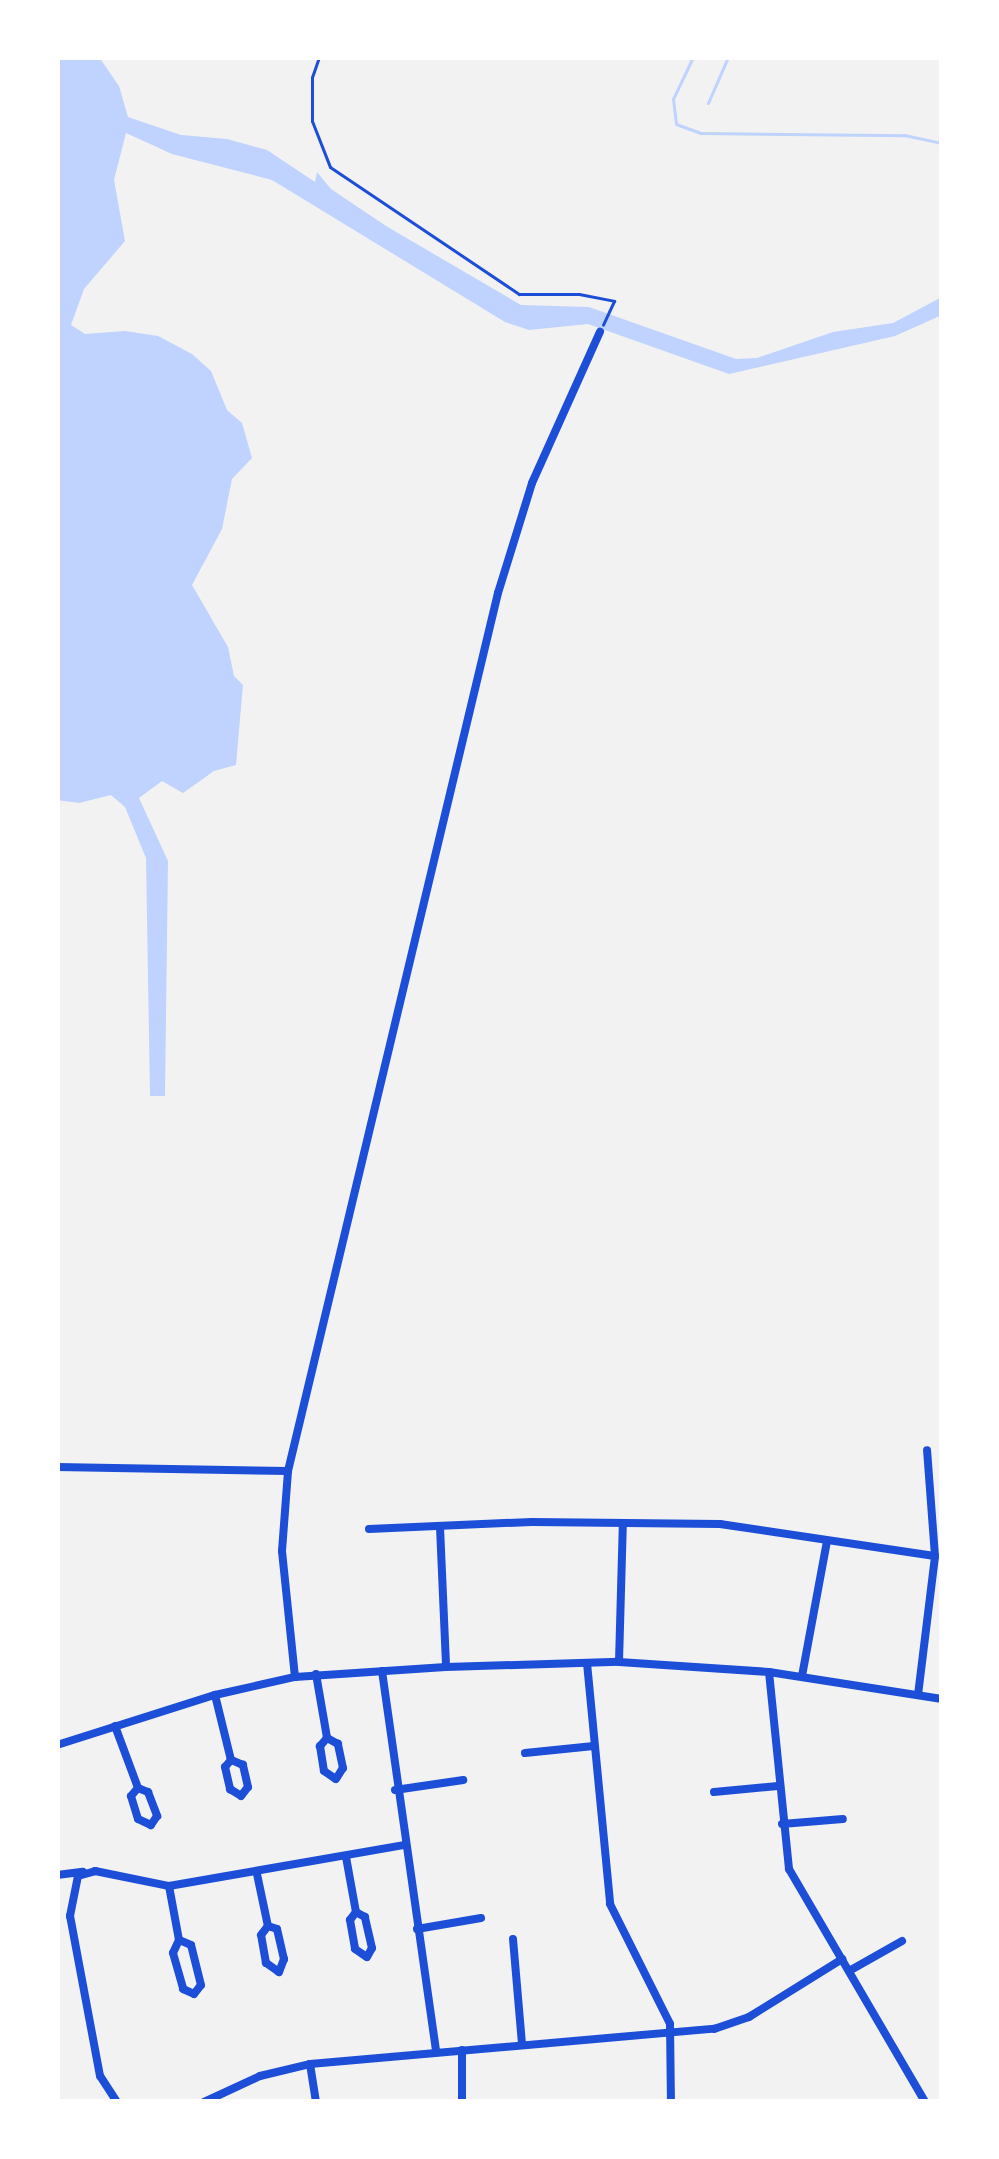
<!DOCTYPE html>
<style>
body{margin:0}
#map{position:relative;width:999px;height:2159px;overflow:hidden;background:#f2f2f2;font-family:"Archivo Narrow",sans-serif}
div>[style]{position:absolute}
.water>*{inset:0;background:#bfd3fe}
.stream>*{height:3px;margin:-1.5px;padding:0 1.5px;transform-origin:1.5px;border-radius:1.5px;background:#bfd3fe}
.path>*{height:3px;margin:-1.5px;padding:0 1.5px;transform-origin:1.5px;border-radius:1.5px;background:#1d4ed8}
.minor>*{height:8px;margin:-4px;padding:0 4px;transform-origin:4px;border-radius:4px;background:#1d4ed8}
span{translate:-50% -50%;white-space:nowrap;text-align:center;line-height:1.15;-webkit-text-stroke:9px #fff;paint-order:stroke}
.frame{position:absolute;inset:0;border:60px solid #fff;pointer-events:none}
</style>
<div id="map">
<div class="water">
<div style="clip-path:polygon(57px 57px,99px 57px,119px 86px,128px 117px,181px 135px,227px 139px,267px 150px,315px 182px,317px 172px,331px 189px,386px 226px,521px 305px,589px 307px,736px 359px,757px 358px,833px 332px,893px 323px,942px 297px,942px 315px,895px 336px,729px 374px,588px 324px,529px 330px,505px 322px,272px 180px,172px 154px,126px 133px,114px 180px,125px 241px,84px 289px,71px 325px,85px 334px,125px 331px,158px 336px,192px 354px,211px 371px,227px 410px,242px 423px,252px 458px,232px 479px,222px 529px,192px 585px,228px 647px,234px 676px,243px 685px,236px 765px,214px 771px,183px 793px,162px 781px,139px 798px,168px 861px,165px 1096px,150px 1096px,146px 858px,125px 807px,111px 795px,79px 803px,57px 800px)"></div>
</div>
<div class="stream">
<div style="left:693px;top:57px;width:47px;rotate:115.5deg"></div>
<div style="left:673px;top:99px;width:25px;rotate:83deg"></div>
<div style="left:676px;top:124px;width:27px;rotate:20deg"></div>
<div style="left:701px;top:133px;width:203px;rotate:0.6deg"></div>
<div style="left:904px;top:135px;width:39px;rotate:12deg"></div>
<div style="left:708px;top:103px;width:50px;rotate:-66.5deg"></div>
</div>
<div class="path">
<div style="left:319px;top:57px;width:21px;rotate:109deg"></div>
<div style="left:312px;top:77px;width:44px;rotate:90deg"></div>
<div style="left:312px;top:121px;width:49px;rotate:68.6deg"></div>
<div style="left:330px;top:167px;width:228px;rotate:33.9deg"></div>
<div style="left:519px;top:294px;width:60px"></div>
<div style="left:579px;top:294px;width:36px;rotate:11deg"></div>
<div style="left:614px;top:301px;width:26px;rotate:115deg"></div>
</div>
<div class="minor">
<div style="left:57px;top:1467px;width:231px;rotate:1deg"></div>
<div style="left:440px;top:1527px;width:140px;rotate:87.5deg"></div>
<div style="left:369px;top:1529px;width:163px;rotate:-2.5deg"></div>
<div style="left:532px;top:1522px;width:188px;rotate:0.6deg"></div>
<div style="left:720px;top:1524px;width:217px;rotate:8.5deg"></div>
<div style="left:619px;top:1662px;width:139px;rotate:-88.4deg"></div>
<div style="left:587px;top:1663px;width:242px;rotate:84.5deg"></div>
<div style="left:610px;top:1904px;width:134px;rotate:63.4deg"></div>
<div style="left:670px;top:2024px;width:78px;rotate:89.3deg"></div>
<div style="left:382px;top:1671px;width:385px;rotate:81.9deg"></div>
<div style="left:769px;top:1672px;width:198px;rotate:84.2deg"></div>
<div style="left:789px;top:1869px;width:270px;rotate:59.7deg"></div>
<div style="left:316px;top:1674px;width:65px;rotate:80.2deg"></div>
<div style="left:327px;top:1738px;width:11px;rotate:131deg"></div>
<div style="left:320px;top:1746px;width:25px;rotate:81deg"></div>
<div style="left:324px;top:1771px;width:14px;rotate:34deg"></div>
<div style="left:336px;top:1779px;width:13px;rotate:-58deg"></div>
<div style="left:343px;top:1768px;width:25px;rotate:-102deg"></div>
<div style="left:338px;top:1744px;width:13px;rotate:-151deg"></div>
<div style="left:802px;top:1676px;width:137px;rotate:-79.5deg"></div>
<div style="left:295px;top:1677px;width:127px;rotate:-95.9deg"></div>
<div style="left:282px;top:1551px;width:80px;rotate:-85.7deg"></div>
<div style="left:288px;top:1471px;width:903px;rotate:-76.55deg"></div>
<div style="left:498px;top:593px;width:115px;rotate:-72.8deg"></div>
<div style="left:532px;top:483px;width:166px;rotate:-65.8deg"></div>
<div style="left:215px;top:1695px;width:67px;rotate:76.2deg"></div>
<div style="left:231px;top:1760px;width:9px;rotate:131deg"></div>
<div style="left:225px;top:1767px;width:23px;rotate:77deg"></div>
<div style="left:230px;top:1789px;width:13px;rotate:32deg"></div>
<div style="left:241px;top:1796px;width:11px;rotate:-52deg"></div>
<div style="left:248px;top:1787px;width:23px;rotate:-103deg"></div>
<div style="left:243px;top:1765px;width:13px;rotate:-157deg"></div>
<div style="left:918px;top:1695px;width:140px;rotate:-83deg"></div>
<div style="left:935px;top:1556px;width:106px;rotate:-94.3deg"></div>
<div style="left:115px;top:1726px;width:66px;rotate:69.6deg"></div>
<div style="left:138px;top:1788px;width:11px;rotate:22deg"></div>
<div style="left:148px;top:1792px;width:26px;rotate:69deg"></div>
<div style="left:157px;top:1816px;width:11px;rotate:124deg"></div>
<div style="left:151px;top:1825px;width:14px;rotate:-155deg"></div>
<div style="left:138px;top:1819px;width:24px;rotate:-107deg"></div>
<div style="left:131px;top:1796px;width:11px;rotate:-49deg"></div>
<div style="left:57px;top:1745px;width:166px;rotate:-17.6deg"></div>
<div style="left:215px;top:1695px;width:82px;rotate:-12.7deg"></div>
<div style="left:295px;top:1677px;width:151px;rotate:-3.8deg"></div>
<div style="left:446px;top:1667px;width:173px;rotate:-1.7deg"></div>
<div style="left:619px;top:1662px;width:150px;rotate:3.8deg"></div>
<div style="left:769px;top:1672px;width:175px;rotate:8.9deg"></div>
<div style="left:525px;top:1753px;width:69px;rotate:-5.8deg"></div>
<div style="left:395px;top:1790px;width:69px;rotate:-8.4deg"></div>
<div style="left:714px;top:1792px;width:64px;rotate:-5.4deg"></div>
<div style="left:782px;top:1824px;width:61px;rotate:-4.7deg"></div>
<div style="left:346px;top:1857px;width:56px;rotate:79.7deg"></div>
<div style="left:356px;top:1912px;width:10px;rotate:127deg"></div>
<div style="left:350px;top:1920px;width:29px;rotate:80deg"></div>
<div style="left:355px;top:1949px;width:14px;rotate:34deg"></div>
<div style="left:367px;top:1957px;width:10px;rotate:-61deg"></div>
<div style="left:372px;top:1948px;width:32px;rotate:-103deg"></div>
<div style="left:365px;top:1917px;width:10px;rotate:-151deg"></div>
<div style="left:257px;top:1874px;width:53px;rotate:78.1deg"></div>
<div style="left:268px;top:1926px;width:9px;rotate:18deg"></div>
<div style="left:277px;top:1929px;width:31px;rotate:77deg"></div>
<div style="left:284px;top:1959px;width:14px;rotate:111deg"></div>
<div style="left:279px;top:1972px;width:16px;rotate:-145deg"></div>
<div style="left:266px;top:1963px;width:28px;rotate:-100deg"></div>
<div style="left:261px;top:1935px;width:11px;rotate:-52deg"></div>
<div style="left:57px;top:1875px;width:26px;rotate:-7deg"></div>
<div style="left:169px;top:1886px;width:55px;rotate:79.5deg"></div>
<div style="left:179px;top:1940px;width:14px;rotate:115deg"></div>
<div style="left:173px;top:1953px;width:37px;rotate:74deg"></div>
<div style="left:183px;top:1989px;width:12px;rotate:24deg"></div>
<div style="left:194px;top:1994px;width:11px;rotate:-52deg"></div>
<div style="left:201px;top:1985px;width:41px;rotate:-104deg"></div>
<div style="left:191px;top:1945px;width:13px;rotate:-157deg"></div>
<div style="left:417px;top:1929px;width:65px;rotate:-9.8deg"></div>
<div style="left:513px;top:1939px;width:106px;rotate:85.1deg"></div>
<div style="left:849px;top:1971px;width:61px;rotate:-29.5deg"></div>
<div style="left:310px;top:2064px;width:38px;rotate:81deg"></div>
<div style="left:117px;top:2102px;width:31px;rotate:-123deg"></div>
<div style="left:100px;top:2076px;width:163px;rotate:-100.6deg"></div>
<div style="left:70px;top:1916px;width:41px;rotate:-78.7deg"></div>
<div style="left:78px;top:1876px;width:18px;rotate:-16deg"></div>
<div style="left:95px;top:1871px;width:76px;rotate:11.5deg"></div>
<div style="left:169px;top:1886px;width:238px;rotate:-9.9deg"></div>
<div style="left:204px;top:2102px;width:62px;rotate:-24.9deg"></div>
<div style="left:260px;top:2076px;width:51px;rotate:-13.5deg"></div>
<div style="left:310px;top:2064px;width:406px;rotate:-5deg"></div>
<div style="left:714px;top:2029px;width:37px;rotate:-19deg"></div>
<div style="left:749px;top:2017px;width:110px;rotate:-31.9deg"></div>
<div style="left:462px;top:2102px;width:52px;rotate:-90deg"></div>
</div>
<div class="frame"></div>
</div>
